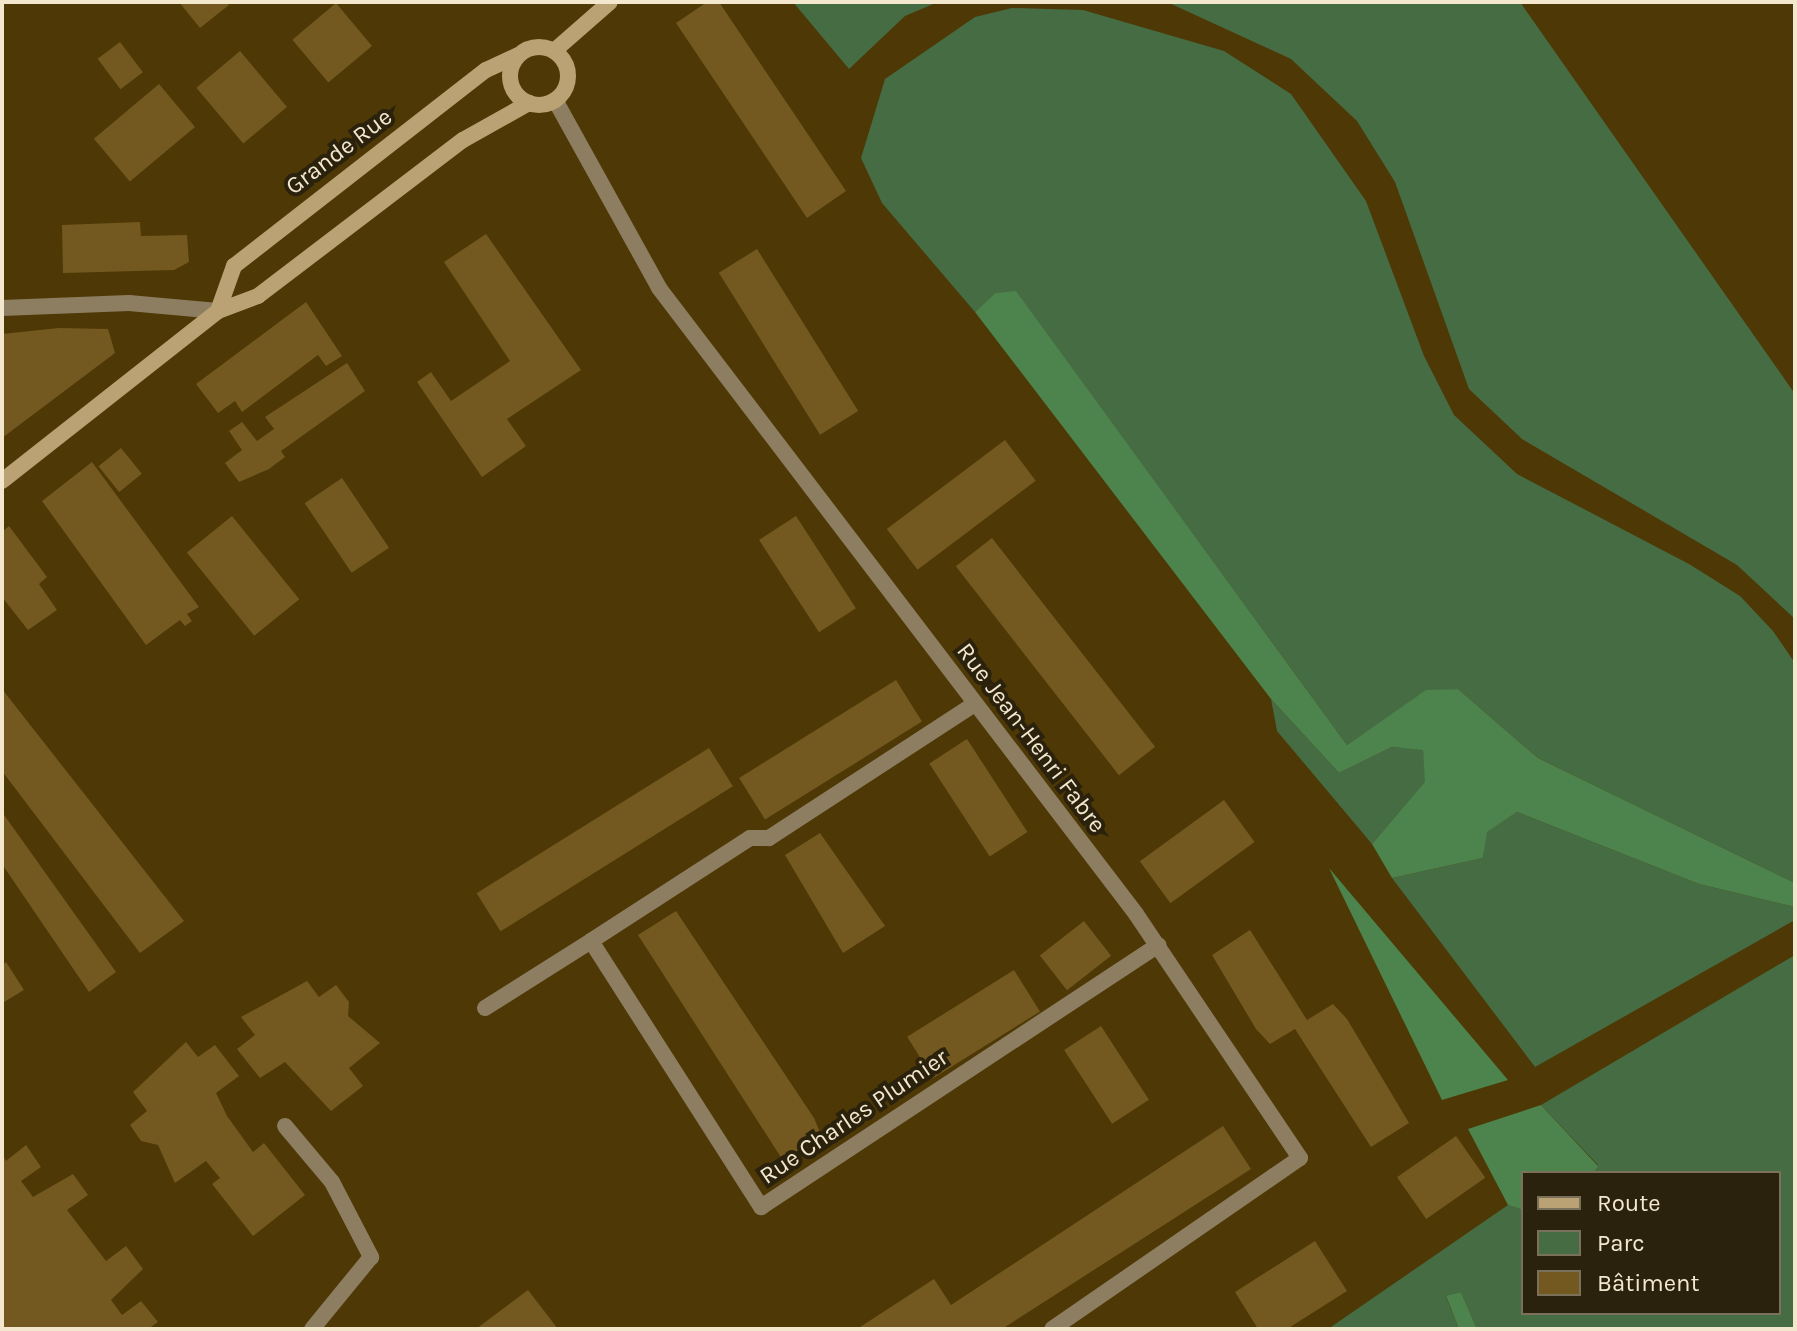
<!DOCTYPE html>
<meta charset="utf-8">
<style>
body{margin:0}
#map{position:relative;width:1797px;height:1331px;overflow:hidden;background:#4e3805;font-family:Karla,sans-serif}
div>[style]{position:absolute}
.green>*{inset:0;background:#456c43}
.forest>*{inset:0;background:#4d834c}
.building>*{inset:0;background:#735920;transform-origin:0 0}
.street>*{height:16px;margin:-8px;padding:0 8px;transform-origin:8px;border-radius:8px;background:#8d7e61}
.secondary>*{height:16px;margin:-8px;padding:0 8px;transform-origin:8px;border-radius:8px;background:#baa274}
.secondary>.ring{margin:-8px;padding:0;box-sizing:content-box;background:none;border:16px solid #baa274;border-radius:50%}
span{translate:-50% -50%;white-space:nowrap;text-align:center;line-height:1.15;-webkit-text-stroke:8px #2b220e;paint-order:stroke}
.street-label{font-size:24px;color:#f3e7ce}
.frame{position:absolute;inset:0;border:4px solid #f3e7ce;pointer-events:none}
.legend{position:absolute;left:1521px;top:1171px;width:260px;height:144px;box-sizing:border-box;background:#2b220e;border:2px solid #7b715b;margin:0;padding:10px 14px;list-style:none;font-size:24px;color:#f3e7ce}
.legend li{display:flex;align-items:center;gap:16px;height:40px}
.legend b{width:40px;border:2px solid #7b715b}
</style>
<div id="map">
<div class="green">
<div style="clip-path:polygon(793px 2px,938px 2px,905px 16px,849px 69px)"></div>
<div style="clip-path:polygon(1167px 2px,1520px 2px,1795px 394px,1795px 619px,1737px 565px,1522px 439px,1469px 389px,1395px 182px,1357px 121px,1291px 59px)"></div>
<div style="clip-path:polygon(1012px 8px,1083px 10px,1224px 51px,1291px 94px,1366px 201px,1424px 356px,1454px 415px,1517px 474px,1689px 564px,1740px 596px,1773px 631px,1795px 663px,1795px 883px,1538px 758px,1458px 689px,1426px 691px,1347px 745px,1016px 292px,995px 293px,975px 312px,882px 203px,861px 158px,885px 79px,975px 17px)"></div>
<div style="clip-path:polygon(1271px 699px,1339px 773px,1392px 747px,1423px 749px,1426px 782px,1372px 844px,1277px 731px)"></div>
<div style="clip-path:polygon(1517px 812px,1699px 884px,1795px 907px,1795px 920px,1535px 1067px,1392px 878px,1483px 858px,1486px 832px)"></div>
<div style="clip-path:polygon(1795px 955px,1795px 1329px,1477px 1329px,1461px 1292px,1446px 1297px,1459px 1329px,1328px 1329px,1508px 1205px,1523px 1210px,1523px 1313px,1779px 1313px,1779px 1173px,1594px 1173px,1598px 1165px,1541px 1105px)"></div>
</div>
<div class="forest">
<div style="clip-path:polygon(1016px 291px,1347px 745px,1426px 690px,1458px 689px,1538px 758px,1795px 883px,1795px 907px,1699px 884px,1517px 812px,1487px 832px,1483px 858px,1392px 878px,1372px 844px,1425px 782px,1423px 750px,1392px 747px,1339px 773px,1271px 699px,975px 312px,995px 293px)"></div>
<div style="clip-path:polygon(1329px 868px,1508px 1080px,1442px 1100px)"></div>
<div style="clip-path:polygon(1541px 1105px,1598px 1166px,1594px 1173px,1523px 1173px,1523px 1210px,1508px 1205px,1468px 1129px)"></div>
<div style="clip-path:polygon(1461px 1292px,1477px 1329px,1459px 1329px,1446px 1296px)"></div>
</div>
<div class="building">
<div style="clip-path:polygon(179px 2px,226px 2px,229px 5px,200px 28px)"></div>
<div style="clip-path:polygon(707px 2px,719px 2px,846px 191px,807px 218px,676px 23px)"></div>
<div style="left:336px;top:3px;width:56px;height:57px;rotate:50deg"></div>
<div style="left:120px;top:42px;width:38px;height:28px;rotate:53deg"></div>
<div style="left:240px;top:51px;width:73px;height:57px;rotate:50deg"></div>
<div style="left:159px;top:84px;width:56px;height:85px;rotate:50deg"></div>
<div style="clip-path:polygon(140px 222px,141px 236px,187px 235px,189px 262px,174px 270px,63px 273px,62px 225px)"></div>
<div style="clip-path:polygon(486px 234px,581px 370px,507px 419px,526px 446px,482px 477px,417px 382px,431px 372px,451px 401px,510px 361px,444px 262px)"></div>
<div style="left:757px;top:249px;width:191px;height:45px;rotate:58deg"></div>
<div style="clip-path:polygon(306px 302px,342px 356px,326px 366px,318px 355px,242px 412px,235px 401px,218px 413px,196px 384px)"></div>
<div style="clip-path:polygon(59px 328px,108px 329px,115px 353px,2px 438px,2px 334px)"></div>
<div style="clip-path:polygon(347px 363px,365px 391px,281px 451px,285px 457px,269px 469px,239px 482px,225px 463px,242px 450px,229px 431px,242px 422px,257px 441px,274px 429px,265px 417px)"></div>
<div style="left:1005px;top:440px;width:51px;height:148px;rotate:53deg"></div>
<div style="left:121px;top:448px;width:33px;height:29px;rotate:51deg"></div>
<div style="clip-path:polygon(92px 462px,199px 607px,187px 614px,192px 621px,185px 626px,180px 620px,146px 645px,42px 501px)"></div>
<div style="left:342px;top:478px;width:84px;height:45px;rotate:56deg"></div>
<div style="left:232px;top:516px;width:107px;height:58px;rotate:51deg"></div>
<div style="left:796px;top:516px;width:110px;height:44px;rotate:57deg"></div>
<div style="clip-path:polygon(9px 526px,47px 577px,39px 584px,57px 610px,28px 630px,2px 597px,2px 532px)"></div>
<div style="left:992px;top:538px;width:265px;height:46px;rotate:52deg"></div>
<div style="left:896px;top:680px;width:49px;height:185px;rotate:58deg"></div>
<div style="clip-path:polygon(2px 689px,184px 921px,140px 953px,2px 771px)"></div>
<div style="left:967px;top:739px;width:111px;height:45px;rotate:57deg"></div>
<div style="left:709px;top:748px;width:45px;height:274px;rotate:58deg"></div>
<div style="left:1224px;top:800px;width:52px;height:104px;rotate:54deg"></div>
<div style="clip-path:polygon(2px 812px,116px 972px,89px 992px,2px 864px)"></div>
<div style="clip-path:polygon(820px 833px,885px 926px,843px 953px,785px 855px)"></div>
<div style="clip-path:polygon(676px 911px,814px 1118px,822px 1137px,784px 1162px,638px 935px)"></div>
<div style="left:1084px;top:921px;width:44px;height:56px;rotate:52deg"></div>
<div style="clip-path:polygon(1250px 930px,1307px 1020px,1333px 1004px,1347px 1019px,1409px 1123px,1371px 1147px,1295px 1029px,1270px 1044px,1256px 1029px,1212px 955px)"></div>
<div style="clip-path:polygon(6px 962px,24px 990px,4px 1002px,2px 965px)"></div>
<div style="left:1014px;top:970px;width:49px;height:126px;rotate:58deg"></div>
<div style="clip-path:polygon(307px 981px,319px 997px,336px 985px,349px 1002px,348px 1016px,380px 1043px,349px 1068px,363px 1086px,331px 1111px,285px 1062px,260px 1078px,237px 1049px,255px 1035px,241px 1017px)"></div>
<div style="left:1101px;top:1026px;width:88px;height:44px;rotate:57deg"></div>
<div style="clip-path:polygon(186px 1042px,198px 1057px,215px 1045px,239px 1076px,216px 1093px,227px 1116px,253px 1152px,264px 1143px,305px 1195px,253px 1236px,212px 1184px,220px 1178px,206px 1161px,175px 1183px,158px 1145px,141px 1141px,130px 1125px,147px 1111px,133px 1092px)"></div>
<div style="clip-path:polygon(1223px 1126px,1251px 1169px,1002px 1329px,857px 1329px,934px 1279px,951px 1305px)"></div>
<div style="left:1456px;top:1136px;width:51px;height:72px;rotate:55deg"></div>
<div style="clip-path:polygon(26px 1145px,41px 1167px,21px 1181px,33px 1197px,73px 1174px,88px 1195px,67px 1210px,106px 1261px,126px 1246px,143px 1269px,111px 1300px,122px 1315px,141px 1301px,158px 1322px,148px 1329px,2px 1329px,2px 1155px,6px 1161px)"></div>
<div style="clip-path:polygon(1315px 1241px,1347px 1291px,1287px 1329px,1258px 1329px,1235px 1292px)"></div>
<div style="clip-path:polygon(528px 1290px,558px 1329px,476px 1329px)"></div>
</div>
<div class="street">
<div style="left:555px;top:100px;width:215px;rotate:61deg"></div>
<div style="left:659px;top:288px;width:787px;rotate:52.69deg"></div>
<div style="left:1136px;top:914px;width:294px;rotate:56.1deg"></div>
<div style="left:1300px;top:1158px;width:301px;rotate:145.4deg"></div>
<div style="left:2px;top:308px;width:127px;rotate:-2.3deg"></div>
<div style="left:129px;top:303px;width:89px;rotate:5.1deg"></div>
<div style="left:973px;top:705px;width:244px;rotate:146.9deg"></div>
<div style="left:769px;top:838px;width:19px;rotate:180deg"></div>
<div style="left:750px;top:838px;width:189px;rotate:147.1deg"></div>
<div style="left:591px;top:941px;width:316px;rotate:57.4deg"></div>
<div style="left:761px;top:1207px;width:476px;rotate:-33.4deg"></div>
<div style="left:485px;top:1008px;width:125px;rotate:-32.3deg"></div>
<div style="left:285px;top:1126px;width:73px;rotate:50deg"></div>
<div style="left:332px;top:1182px;width:85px;rotate:62.5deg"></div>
<div style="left:371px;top:1257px;width:93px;rotate:129.3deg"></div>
</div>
<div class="secondary">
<div class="ring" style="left:510px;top:47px;width:42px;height:42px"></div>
<div style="left:554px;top:51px;width:74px;rotate:-41.2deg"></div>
<div style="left:218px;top:311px;width:48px;rotate:-70.4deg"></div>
<div style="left:234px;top:266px;width:319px;rotate:-37.9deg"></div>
<div style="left:486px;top:70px;width:35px;rotate:-25deg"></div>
<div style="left:2px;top:481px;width:275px;rotate:-38.2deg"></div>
<div style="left:218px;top:311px;width:43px;rotate:-20.6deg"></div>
<div style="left:258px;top:296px;width:258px;rotate:-37.3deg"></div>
<div style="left:463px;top:140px;width:76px;rotate:-29.3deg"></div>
</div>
<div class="street-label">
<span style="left:339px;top:152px;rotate:-37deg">Grande Rue</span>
<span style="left:1031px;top:738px;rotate:53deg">Rue Jean-Henri Fabre</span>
<span style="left:854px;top:1117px;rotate:-34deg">Rue Charles Plumier</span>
</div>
<div class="frame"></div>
<ul class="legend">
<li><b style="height:10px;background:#baa274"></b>Route</li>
<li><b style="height:22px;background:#456c43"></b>Parc</li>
<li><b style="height:22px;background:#735920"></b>Bâtiment</li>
</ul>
</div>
